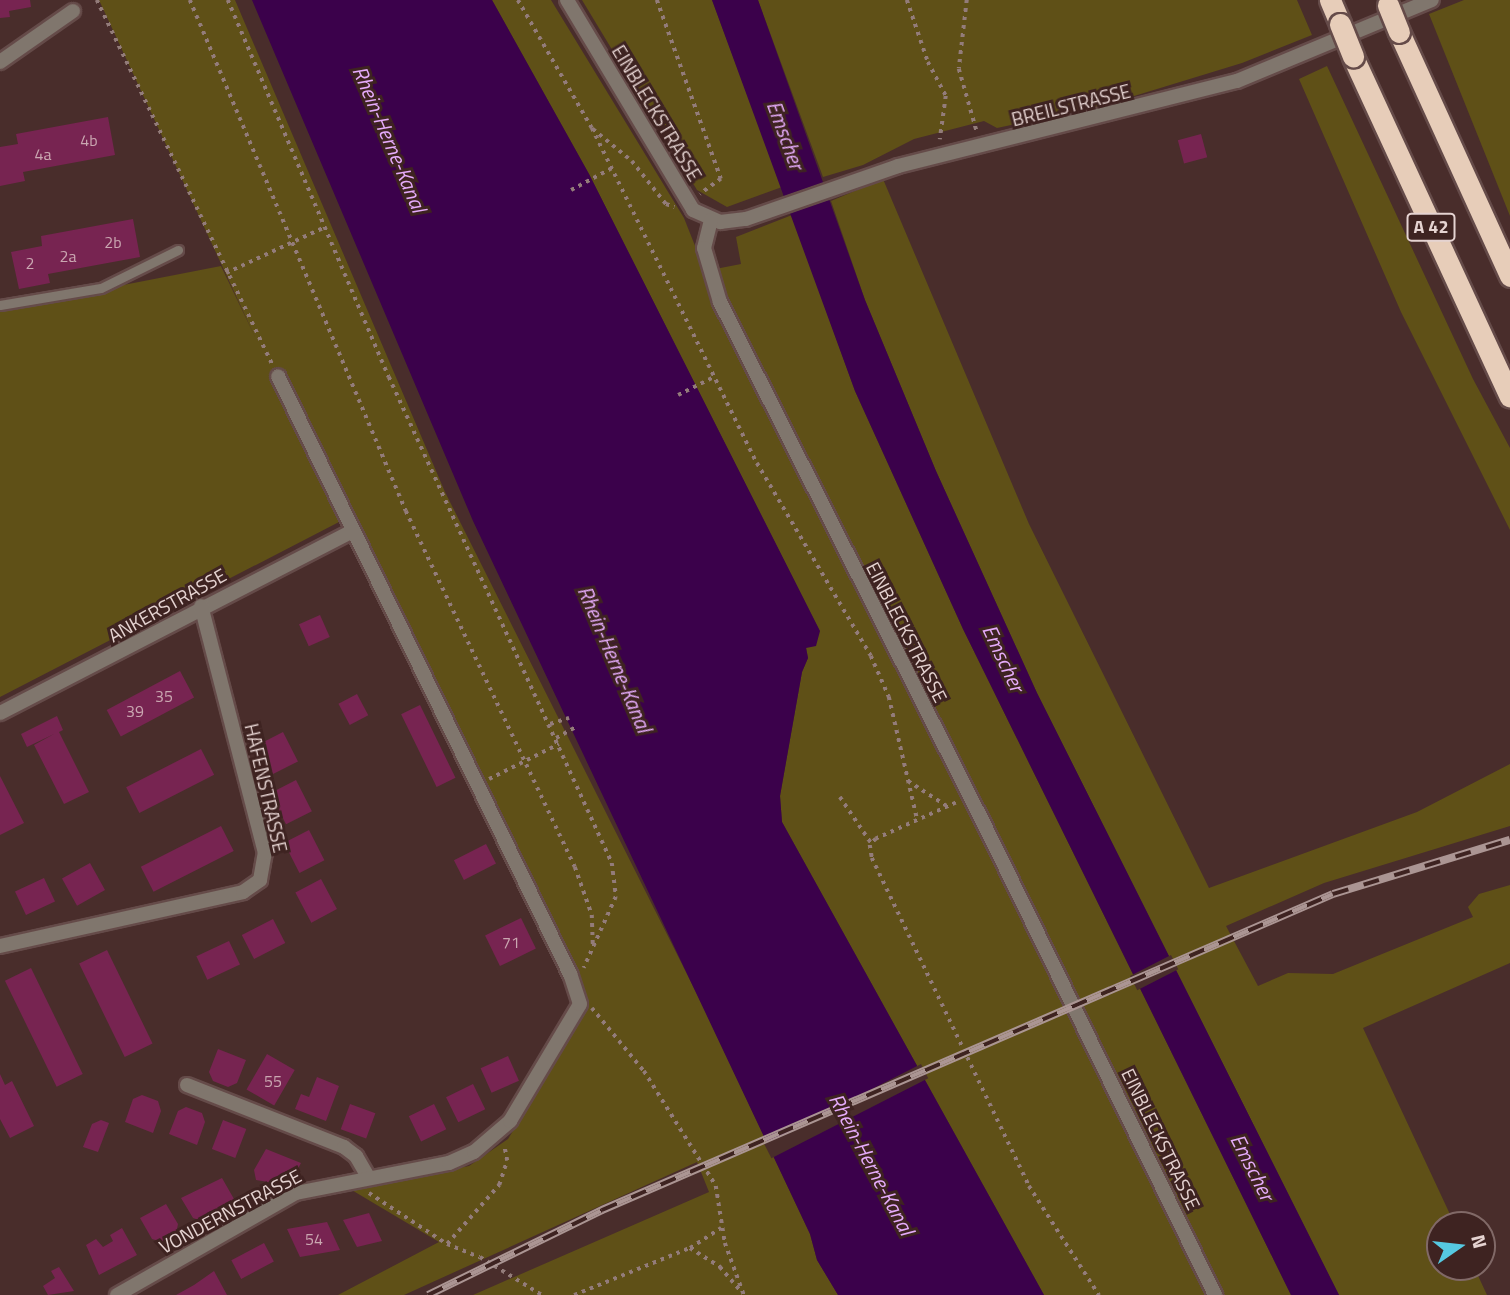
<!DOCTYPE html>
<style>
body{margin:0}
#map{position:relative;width:1510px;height:1295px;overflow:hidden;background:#492d2b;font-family:"Titillium Web",sans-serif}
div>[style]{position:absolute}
.green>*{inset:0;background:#5f5017}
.water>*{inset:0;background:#3b014b}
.pier>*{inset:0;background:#492d2b;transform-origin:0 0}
.building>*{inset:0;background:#772451;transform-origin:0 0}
.path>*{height:3.5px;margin-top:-1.75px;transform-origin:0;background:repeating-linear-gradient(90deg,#937c7a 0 3.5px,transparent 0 8.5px)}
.roads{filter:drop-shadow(2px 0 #654b49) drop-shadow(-2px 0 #654b49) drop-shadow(0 2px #654b49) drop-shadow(0 -2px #654b49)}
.service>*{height:9px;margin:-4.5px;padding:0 4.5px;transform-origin:4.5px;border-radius:4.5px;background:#80766d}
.minor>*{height:14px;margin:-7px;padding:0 7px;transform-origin:7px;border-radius:7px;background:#80766d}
.motorway>*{height:21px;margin:-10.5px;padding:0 10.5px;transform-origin:10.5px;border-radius:10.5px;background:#e7cdb9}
.rail>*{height:8px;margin-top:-4px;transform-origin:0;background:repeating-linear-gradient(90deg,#3e2321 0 16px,#ab9593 0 32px);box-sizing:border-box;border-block:2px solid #ab9593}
.bridges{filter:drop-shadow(2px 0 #654b49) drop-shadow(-2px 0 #654b49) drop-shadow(0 2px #654b49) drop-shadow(0 -2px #654b49)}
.motorway-bridge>*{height:21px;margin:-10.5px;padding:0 10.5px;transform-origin:10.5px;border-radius:10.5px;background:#e7cdb9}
span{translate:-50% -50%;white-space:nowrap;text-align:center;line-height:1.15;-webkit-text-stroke:6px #3e2321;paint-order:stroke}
.number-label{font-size:16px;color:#caa7b1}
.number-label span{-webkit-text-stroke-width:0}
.shield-label span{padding:2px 5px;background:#3e2321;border:2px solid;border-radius:5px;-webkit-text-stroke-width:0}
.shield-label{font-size:18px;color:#e5d3d1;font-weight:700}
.street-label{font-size:19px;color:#e5d3d1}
.water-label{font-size:21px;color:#e5abfa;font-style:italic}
.north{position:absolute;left:1426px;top:1211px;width:70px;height:70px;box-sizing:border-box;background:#3e2321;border:2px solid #816967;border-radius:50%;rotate:76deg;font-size:19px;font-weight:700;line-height:28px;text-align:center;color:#e5d3d1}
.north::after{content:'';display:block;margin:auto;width:24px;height:32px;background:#56c9e1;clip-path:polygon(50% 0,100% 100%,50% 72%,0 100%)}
</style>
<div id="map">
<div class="green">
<div style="clip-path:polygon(99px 0,235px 0,445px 492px,702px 1004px,810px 1234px,817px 1260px,838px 1295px,473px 1295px,709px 1192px,697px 1162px,404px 1295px,338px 1295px,439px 1242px,350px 1189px,469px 1166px,508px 1139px,582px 1018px,586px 997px,359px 528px,339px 522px,0 697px,0 309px,221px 266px,256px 339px)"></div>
<div style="clip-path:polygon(492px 0,551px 0,684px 218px,705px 271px,741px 264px,736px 237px,792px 215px,855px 391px,963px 629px,1291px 1295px,1044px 1295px,782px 822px,780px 796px,802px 672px,808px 658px,806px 647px,819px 630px,589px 174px)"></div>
<div style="clip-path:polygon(582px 0,712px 0,782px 187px,727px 207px,697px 190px)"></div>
<div style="clip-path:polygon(758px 0,1297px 0,1312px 35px,1242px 63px,1108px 104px,997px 128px,984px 121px,914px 139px,863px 165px,823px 177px)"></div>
<div style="clip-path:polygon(1464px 0,1510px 0,1510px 216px,1429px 14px)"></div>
<div style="clip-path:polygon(1327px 66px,1473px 379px,1510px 448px,1510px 530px,1401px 312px,1299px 79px)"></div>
<div style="clip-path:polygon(883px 179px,1029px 524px,1209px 888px,1417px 812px,1510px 764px,1510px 826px,1324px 883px,1226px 926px,1258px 986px,1288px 973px,1333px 974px,1473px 917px,1468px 907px,1479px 894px,1510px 885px,1510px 963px,1363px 1028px,1455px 1225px,1440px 1225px,1440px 1267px,1474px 1267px,1487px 1295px,1339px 1295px,1037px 693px,936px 471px,865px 300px,831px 201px)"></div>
</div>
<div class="water">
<div style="clip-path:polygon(252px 0,492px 0,589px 174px,820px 631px,816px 646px,806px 648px,808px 658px,802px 672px,780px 796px,782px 822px,1044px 1295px,838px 1295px,817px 1260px,810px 1234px,473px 521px)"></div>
<div style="clip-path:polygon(712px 0,758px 0,865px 300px,936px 471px,1037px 693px,1339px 1295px,1291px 1295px,963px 629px,855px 391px)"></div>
</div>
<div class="pier">
<div style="left:1171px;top:955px;width:16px;height:46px;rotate:63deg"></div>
<div style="left:921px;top:1064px;width:16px;height:176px;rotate:63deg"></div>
</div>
<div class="building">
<div style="clip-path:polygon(0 0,30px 0,31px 7px,9px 11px,10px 17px,0 18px)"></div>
<div style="clip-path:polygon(108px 117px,115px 155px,23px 172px,25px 181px,0 186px,0 147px,18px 144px,16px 134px)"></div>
<div style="left:1201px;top:134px;width:24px;height:24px;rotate:75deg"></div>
<div style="clip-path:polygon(133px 219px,140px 257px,48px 274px,50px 283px,19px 289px,11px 252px,42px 246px,41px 236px)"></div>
<div style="left:320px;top:615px;width:24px;height:23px;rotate:66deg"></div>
<div style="left:180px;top:671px;width:30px;height:83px;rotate:62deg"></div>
<div style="left:357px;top:694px;width:24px;height:21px;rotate:62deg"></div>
<div style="left:420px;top:705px;width:81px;height:21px;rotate:64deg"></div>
<div style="clip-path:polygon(57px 716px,63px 730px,59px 732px,89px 792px,64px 804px,34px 745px,54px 734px,27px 747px,21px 734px)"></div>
<div style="left:283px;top:732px;width:33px;height:28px;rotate:63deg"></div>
<div style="left:201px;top:749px;width:29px;height:84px;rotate:63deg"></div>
<div style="clip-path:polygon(0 776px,24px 823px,0 835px)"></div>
<div style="left:296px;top:780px;width:35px;height:29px;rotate:63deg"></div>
<div style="left:221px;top:826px;width:28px;height:90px;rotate:63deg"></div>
<div style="left:309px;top:830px;width:34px;height:28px;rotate:63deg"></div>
<div style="left:486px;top:844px;width:22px;height:36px;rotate:63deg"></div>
<div style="left:90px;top:863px;width:31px;height:32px;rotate:61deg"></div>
<div style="left:44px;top:878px;width:26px;height:32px;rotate:65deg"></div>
<div style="left:321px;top:879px;width:34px;height:29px;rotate:62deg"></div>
<div style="left:521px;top:918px;width:34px;height:40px;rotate:64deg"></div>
<div style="left:273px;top:919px;width:27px;height:35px;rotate:63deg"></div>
<div style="left:229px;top:941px;width:26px;height:36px;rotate:65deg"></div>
<div style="left:107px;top:950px;width:104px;height:31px;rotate:64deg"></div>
<div style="left:31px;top:968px;width:118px;height:29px;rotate:64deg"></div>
<div style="clip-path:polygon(218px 1049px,246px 1060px,237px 1083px,228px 1087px,213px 1081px,209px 1072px)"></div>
<div style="left:267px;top:1054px;width:32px;height:41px;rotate:30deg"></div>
<div style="left:508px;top:1056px;width:27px;height:30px;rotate:66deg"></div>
<div style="clip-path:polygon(0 1074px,5px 1085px,12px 1081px,34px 1126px,10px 1138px,0 1119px)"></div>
<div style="clip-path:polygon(317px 1077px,339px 1086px,326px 1121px,295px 1109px,301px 1094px,309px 1097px)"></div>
<div style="left:473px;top:1084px;width:28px;height:30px;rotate:64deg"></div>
<div style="clip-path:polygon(142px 1095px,158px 1101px,161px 1111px,153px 1133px,125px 1122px,133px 1099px)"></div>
<div style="left:350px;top:1104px;width:27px;height:27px;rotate:20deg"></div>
<div style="left:434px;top:1104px;width:28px;height:28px;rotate:64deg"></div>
<div style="clip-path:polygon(186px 1107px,202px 1113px,205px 1122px,197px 1145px,169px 1134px,178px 1111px)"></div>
<div style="clip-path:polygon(101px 1120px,109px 1123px,98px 1152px,83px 1147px,92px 1124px)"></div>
<div style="left:223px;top:1120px;width:25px;height:31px;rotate:21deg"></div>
<div style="clip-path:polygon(266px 1149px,301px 1163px,294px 1176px,287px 1173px,274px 1183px,256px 1180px,254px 1170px)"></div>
<div style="clip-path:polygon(222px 1178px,234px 1199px,231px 1209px,216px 1217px,211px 1211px,202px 1221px,193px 1218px,181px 1198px)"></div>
<div style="clip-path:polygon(166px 1204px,178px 1224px,176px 1234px,162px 1242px,152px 1239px,140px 1218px)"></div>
<div style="clip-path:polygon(369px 1213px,382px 1241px,357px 1247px,343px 1220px)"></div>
<div style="clip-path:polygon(327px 1222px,340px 1250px,300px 1257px,287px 1229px)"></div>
<div style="clip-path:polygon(122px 1228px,137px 1255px,99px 1275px,86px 1245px,96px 1239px,103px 1247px,113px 1241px,110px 1235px)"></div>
<div style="left:264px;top:1243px;width:21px;height:37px;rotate:62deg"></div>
<div style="clip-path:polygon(59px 1267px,74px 1291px,48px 1295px,43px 1286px,55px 1278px,51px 1271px)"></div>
<div style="clip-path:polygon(214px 1271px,227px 1295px,176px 1295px,194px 1285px)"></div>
</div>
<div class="path">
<div style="left:97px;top:0;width:404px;rotate:64.3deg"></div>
<div style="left:190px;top:0;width:555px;rotate:67.09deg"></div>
<div style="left:406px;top:511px;width:394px;rotate:64.6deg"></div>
<div style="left:575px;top:867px;width:51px;rotate:70.5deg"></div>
<div style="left:592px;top:915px;width:31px;rotate:88deg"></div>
<div style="left:228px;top:0;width:410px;rotate:66.9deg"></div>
<div style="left:389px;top:377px;width:535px;rotate:65.35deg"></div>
<div style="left:612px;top:863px;width:34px;rotate:83deg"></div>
<div style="left:616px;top:897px;width:78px;rotate:114.3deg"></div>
<div style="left:518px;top:0;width:148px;rotate:60deg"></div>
<div style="left:592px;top:128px;width:373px;rotate:63.8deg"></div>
<div style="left:757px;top:463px;width:224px;rotate:59.4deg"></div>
<div style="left:871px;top:656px;width:45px;rotate:66.3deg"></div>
<div style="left:889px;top:697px;width:124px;rotate:77deg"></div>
<div style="left:657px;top:0;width:190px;rotate:70.3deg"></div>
<div style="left:721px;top:179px;width:26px;rotate:144deg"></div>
<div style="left:907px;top:0;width:65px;rotate:71.3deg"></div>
<div style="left:928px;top:62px;width:38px;rotate:62deg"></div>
<div style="left:946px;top:96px;width:44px;rotate:97.8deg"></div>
<div style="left:967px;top:0;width:69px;rotate:96.6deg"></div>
<div style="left:959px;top:69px;width:66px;rotate:74.1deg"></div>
<div style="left:593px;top:129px;width:50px;rotate:39.4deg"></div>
<div style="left:632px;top:161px;width:55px;rotate:51.7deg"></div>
<div style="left:666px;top:204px;width:9px;rotate:18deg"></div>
<div style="left:571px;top:190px;width:47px;rotate:-28.2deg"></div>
<div style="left:226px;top:273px;width:109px;rotate:-24.9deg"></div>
<div style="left:678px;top:395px;width:40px;rotate:-26.6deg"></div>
<div style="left:550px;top:724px;width:20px;rotate:-18deg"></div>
<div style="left:556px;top:738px;width:21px;rotate:-29deg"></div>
<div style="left:489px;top:779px;width:78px;rotate:-26.6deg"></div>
<div style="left:908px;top:781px;width:46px;rotate:32.7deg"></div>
<div style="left:840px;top:797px;width:55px;rotate:56deg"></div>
<div style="left:956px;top:803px;width:88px;rotate:155.8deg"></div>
<div style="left:876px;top:839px;width:8px;rotate:135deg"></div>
<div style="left:870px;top:845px;width:13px;rotate:81deg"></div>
<div style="left:872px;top:858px;width:364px;rotate:64.4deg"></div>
<div style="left:1029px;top:1186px;width:130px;rotate:57.3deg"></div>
<div style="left:592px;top:1008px;width:82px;rotate:50.5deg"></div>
<div style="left:644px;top:1071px;width:136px;rotate:57.9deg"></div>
<div style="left:716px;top:1186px;width:58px;rotate:81deg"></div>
<div style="left:725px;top:1243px;width:55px;rotate:69.9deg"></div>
<div style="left:369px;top:1193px;width:93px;rotate:33.2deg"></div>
<div style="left:447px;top:1244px;width:35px;rotate:22deg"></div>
<div style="left:480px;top:1257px;width:73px;rotate:31.5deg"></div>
<div style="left:447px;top:1244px;width:79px;rotate:-48.6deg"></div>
<div style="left:499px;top:1185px;width:25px;rotate:-72deg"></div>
<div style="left:507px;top:1161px;width:16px;rotate:-101deg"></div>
<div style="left:690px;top:1248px;width:36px;rotate:32deg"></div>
<div style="left:720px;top:1267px;width:32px;rotate:49deg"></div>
<div style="left:574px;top:1295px;width:125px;rotate:-22.1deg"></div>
<div style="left:690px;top:1248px;width:37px;rotate:-33deg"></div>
</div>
<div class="roads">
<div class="service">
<div style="left:0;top:305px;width:102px;rotate:-9.6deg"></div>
<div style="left:101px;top:288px;width:86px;rotate:-26.3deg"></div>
</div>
<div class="minor">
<div style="left:567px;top:0;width:245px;rotate:59deg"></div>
<div style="left:693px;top:210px;width:30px;rotate:24deg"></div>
<div style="left:720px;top:222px;width:26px;rotate:-7deg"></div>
<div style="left:746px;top:219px;width:161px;rotate:-19.2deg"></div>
<div style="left:898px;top:166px;width:349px;rotate:-14.1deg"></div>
<div style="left:1237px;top:81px;width:211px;rotate:-22.6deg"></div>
<div style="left:0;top:62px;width:89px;rotate:-34.9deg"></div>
<div style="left:711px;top:220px;width:29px;rotate:104deg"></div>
<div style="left:704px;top:248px;width:56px;rotate:73.5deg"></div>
<div style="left:720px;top:302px;width:585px;rotate:63.17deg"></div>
<div style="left:984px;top:824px;width:525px;rotate:63.87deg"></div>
<div style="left:0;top:713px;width:397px;rotate:-27.3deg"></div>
<div style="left:0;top:946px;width:249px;rotate:-12.5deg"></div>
<div style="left:243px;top:892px;width:21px;rotate:-35deg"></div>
<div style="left:260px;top:880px;width:27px;rotate:-80deg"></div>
<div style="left:265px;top:853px;width:255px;rotate:-104.5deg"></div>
<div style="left:187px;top:1085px;width:169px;rotate:21.5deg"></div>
<div style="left:344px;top:1147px;width:15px;rotate:37deg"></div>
<div style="left:356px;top:1156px;width:24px;rotate:60deg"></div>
<div style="left:117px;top:1295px;width:206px;rotate:-29.7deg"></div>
<div style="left:296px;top:1193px;width:156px;rotate:-11.1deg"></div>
<div style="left:449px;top:1163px;width:27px;rotate:-24deg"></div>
<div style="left:474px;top:1152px;width:48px;rotate:-40.7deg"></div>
<div style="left:510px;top:1121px;width:136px;rotate:-59.1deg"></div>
<div style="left:580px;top:1004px;width:32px;rotate:-108deg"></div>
<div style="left:570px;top:974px;width:665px;rotate:-116.03deg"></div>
</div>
<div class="motorway">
<div style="left:1330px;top:0;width:26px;rotate:67deg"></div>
<div style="left:1399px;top:32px;width:268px;rotate:65.5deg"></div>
<div style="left:1353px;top:57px;width:374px;rotate:65.2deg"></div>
</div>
</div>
<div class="rail">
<div style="left:428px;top:1295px;width:194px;rotate:-26deg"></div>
<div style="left:602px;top:1210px;width:796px;rotate:-23.38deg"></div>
<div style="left:1333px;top:894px;width:185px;rotate:-17deg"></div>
</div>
<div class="bridges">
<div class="motorway-bridge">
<div style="left:1388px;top:5px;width:29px;rotate:68deg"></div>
<div style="left:1340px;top:24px;width:35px;rotate:68deg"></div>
</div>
</div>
<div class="number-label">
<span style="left:89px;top:140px">4b</span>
<span style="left:43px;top:154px">4a</span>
<span style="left:113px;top:242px">2b</span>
<span style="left:68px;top:256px">2a</span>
<span style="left:30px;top:263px">2</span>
<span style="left:164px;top:696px">35</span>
<span style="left:135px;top:711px">39</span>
<span style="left:511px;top:942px">71</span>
<span style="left:273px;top:1081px">55</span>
<span style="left:314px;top:1239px">54</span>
</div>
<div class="shield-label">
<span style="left:1431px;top:227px">A 42</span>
</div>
<div class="street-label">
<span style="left:1071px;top:105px;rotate:-14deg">BREILSTRASSE</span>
<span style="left:657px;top:113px;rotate:59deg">EINBLECKSTRASSE</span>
<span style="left:167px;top:605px;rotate:-29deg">ANKERSTRASSE</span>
<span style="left:907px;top:632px;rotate:63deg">EINBLECKSTRASSE</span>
<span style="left:266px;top:788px;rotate:77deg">HAFENSTRASSE</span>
<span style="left:1161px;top:1139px;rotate:64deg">EINBLECKSTRASSE</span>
<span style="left:230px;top:1211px;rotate:-28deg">VONDERNSTRASSE</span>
</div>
<div class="water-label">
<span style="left:786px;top:135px;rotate:70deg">Emscher</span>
<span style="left:390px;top:139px;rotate:67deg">Rhein-Herne-Kanal</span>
<span style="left:1004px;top:658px;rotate:65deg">Emscher</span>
<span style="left:615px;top:659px;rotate:67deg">Rhein-Herne-Kanal</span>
<span style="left:872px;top:1164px;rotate:62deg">Rhein-Herne-Kanal</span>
<span style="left:1253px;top:1167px;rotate:63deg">Emscher</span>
</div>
<div class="north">N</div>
</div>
